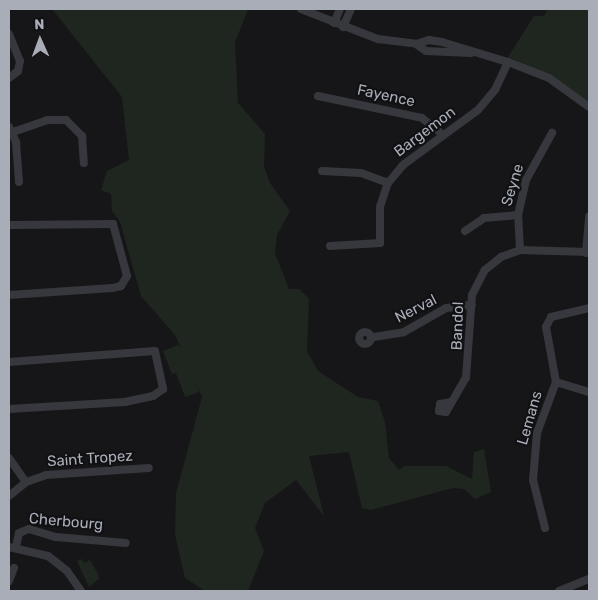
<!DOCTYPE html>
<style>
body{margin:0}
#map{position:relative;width:598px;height:600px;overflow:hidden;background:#161618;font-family:Rubik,sans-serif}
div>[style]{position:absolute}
.green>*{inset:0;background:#1e261f}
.minor>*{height:8px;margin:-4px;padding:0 4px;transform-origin:4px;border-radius:4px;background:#37383d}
.minor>.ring{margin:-4px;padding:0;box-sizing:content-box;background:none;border:8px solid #37383d;border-radius:50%}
span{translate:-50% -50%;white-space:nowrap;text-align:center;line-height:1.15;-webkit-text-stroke:4.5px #111113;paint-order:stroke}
.street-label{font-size:15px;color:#a8adb8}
.frame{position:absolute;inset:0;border:10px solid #a8adb8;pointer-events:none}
.north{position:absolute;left:15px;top:15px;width:50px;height:50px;-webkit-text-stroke:4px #111113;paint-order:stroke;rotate:358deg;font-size:14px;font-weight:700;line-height:20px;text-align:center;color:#a8adb8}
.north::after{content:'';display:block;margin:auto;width:18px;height:22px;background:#a8adb8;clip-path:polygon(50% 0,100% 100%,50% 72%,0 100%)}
</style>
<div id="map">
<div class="green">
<div style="clip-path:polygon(52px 9px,248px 9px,235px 43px,238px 103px,265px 134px,264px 167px,270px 183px,290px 211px,277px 235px,275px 253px,289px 289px,299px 289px,309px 299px,307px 351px,318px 371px,358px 397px,378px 401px,385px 422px,389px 458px,399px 470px,404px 466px,446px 466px,472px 479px,474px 452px,484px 449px,491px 492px,475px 499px,464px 489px,453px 488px,371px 510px,362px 508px,349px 452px,309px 456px,324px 516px,296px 480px,265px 503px,255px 528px,264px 551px,248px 591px,205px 591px,185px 578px,175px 535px,176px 493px,202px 397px,196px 383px,199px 392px,185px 397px,176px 373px,172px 374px,163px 351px,178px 345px,181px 348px,175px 335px,141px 296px,120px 222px,112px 211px,111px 194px,101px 190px,107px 171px,129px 160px,122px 97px)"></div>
<div style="clip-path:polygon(548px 9px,589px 9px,589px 103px,556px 79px,508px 57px,534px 16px,544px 16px)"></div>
<div style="clip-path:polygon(82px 559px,84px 563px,90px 560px,98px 574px,99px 579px,89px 587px,77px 561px)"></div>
</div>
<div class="minor">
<div style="left:301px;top:9px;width:83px;rotate:21.3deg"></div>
<div style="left:378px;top:39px;width:38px;rotate:7deg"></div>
<div style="left:416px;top:44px;width:14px;rotate:-17deg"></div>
<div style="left:429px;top:40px;width:13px;rotate:9deg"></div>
<div style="left:442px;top:42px;width:69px;rotate:16.9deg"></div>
<div style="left:508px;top:62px;width:44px;rotate:21.3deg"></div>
<div style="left:549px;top:78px;width:49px;rotate:35.9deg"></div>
<div style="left:334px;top:23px;width:15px;rotate:-67deg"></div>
<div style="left:343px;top:27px;width:20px;rotate:-66deg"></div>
<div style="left:9px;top:34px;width:29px;rotate:68deg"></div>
<div style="left:20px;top:61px;width:10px;rotate:101deg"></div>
<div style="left:18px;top:71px;width:11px;rotate:142deg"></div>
<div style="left:416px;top:44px;width:12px;rotate:35deg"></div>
<div style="left:426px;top:51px;width:45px;rotate:2.5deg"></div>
<div style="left:318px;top:96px;width:106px;rotate:11.9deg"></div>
<div style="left:422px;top:118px;width:27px;rotate:39deg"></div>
<div style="left:9px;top:127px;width:17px;rotate:65deg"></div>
<div style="left:16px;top:142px;width:40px;rotate:85.7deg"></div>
<div style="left:13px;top:132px;width:36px;rotate:-19deg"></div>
<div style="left:47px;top:120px;width:19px"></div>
<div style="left:66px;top:120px;width:23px;rotate:45deg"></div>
<div style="left:82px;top:136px;width:27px;rotate:86deg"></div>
<div style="left:322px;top:171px;width:39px;rotate:3deg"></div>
<div style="left:361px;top:173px;width:29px;rotate:20deg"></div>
<div style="left:9px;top:225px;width:104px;rotate:-0.6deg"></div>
<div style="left:113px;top:224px;width:54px;rotate:74.9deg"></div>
<div style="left:127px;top:276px;width:12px;rotate:121deg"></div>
<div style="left:121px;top:286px;width:9px;rotate:167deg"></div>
<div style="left:112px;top:288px;width:103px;rotate:176.1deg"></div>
<div style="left:465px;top:231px;width:23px;rotate:-34deg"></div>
<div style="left:484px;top:218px;width:34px;rotate:-5deg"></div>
<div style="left:330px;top:246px;width:50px;rotate:-3.4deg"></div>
<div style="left:380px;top:243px;width:36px;rotate:-90deg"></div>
<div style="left:380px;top:207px;width:25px;rotate:-72deg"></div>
<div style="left:388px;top:183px;width:23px;rotate:-50deg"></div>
<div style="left:403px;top:165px;width:93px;rotate:-36.3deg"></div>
<div style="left:478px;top:110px;width:26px;rotate:-50deg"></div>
<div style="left:495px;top:90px;width:31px;rotate:-65deg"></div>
<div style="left:520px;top:250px;width:35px;rotate:-93deg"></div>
<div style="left:518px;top:215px;width:36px;rotate:-77deg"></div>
<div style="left:526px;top:180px;width:54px;rotate:-61deg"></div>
<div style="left:586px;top:253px;width:37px;rotate:-85deg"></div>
<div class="ring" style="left:359px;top:332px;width:4px;height:4px"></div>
<div style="left:374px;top:337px;width:30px;rotate:-9deg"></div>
<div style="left:404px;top:332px;width:48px;rotate:-29.7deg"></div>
<div style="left:446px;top:308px;width:26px;rotate:-7deg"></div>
<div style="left:9px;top:362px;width:146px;rotate:-4.3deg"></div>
<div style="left:155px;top:351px;width:39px;rotate:78deg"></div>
<div style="left:163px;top:389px;width:12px;rotate:145deg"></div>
<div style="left:153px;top:396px;width:29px;rotate:168deg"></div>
<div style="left:125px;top:402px;width:116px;rotate:176.5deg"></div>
<div style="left:556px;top:382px;width:34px;rotate:17deg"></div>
<div style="left:451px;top:402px;width:11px;rotate:170deg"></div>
<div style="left:440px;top:404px;width:7px;rotate:98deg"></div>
<div style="left:439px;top:411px;width:7px;rotate:8deg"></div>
<div style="left:446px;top:412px;width:39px;rotate:-60deg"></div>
<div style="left:466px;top:378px;width:83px;rotate:-85.9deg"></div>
<div style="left:472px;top:295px;width:28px;rotate:-63deg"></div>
<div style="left:485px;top:270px;width:21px;rotate:-39deg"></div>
<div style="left:501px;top:257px;width:20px;rotate:-20deg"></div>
<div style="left:520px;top:250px;width:69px;rotate:1.7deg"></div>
<div style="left:9px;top:458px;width:29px;rotate:55deg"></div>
<div style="left:9px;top:496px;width:22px;rotate:-39deg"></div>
<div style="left:26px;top:482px;width:21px;rotate:-19deg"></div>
<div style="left:46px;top:475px;width:103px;rotate:-3.9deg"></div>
<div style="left:545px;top:528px;width:49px;rotate:-104deg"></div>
<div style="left:533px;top:480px;width:47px;rotate:-85.1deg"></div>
<div style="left:537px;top:433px;width:54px;rotate:-69.6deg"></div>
<div style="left:556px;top:382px;width:56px;rotate:-100.3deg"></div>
<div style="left:546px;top:327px;width:11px;rotate:-63deg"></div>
<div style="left:551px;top:317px;width:39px;rotate:-13deg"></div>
<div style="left:9px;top:547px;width:40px;rotate:13deg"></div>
<div style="left:48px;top:556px;width:24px;rotate:38deg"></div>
<div style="left:67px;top:571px;width:24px;rotate:55deg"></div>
<div style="left:16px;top:547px;width:14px;rotate:-78deg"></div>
<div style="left:19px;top:533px;width:11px;rotate:-22deg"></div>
<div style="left:29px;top:529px;width:28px;rotate:17deg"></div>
<div style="left:56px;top:537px;width:70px;rotate:4.9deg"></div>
<div style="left:9px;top:581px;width:14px;rotate:-69deg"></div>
<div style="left:559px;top:591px;width:32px;rotate:-22deg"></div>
</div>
<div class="street-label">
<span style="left:386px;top:96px;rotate:12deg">Fayence</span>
<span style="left:425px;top:132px;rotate:-37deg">Bargemon</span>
<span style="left:513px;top:185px;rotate:-73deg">Seyne</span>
<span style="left:416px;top:309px;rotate:-27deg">Nerval</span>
<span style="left:458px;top:326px;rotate:-88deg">Bandol</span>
<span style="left:530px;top:418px;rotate:-74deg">Lemans</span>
<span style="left:90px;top:459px;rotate:-4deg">Saint Tropez</span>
<span style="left:66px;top:522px;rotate:5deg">Cherbourg</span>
</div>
<div class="frame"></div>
<div class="north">N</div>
</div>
